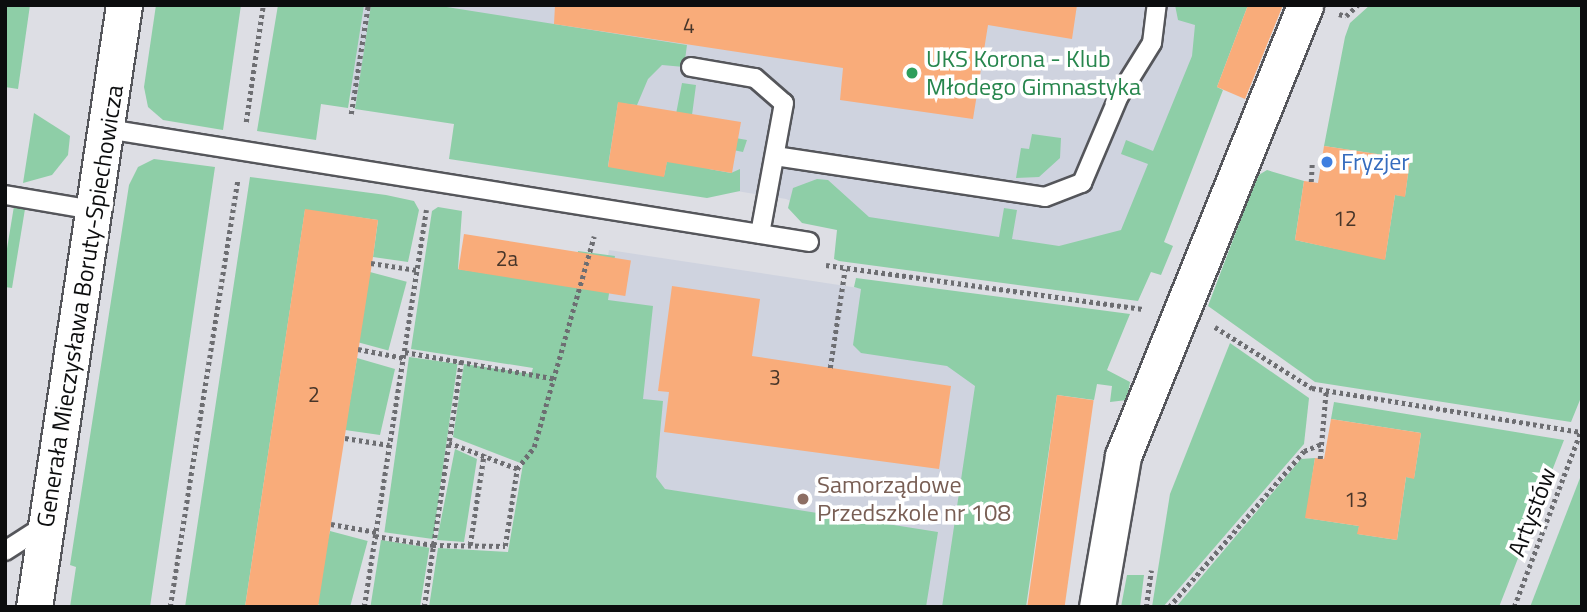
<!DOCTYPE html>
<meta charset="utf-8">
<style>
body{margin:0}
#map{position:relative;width:1587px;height:612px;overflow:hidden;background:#dddee4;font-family:"Titillium Web",sans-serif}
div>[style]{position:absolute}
.built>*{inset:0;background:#cfd3df}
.green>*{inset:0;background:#8ecea7;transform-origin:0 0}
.building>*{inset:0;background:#f9ac7a;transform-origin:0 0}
.path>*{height:4.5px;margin-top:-2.25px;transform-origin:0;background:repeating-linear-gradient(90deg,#6d6e72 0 3.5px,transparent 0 7px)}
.roads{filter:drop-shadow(2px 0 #55565b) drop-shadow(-2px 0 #55565b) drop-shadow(0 2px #55565b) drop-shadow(0 -2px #55565b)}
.lane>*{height:18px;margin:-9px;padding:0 9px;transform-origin:9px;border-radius:9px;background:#fff}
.street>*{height:35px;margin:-17.5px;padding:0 17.5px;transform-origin:17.5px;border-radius:17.5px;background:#fff}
.dots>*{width:19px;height:19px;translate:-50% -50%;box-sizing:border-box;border:4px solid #fff;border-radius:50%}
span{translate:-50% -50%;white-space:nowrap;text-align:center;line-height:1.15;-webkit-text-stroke:7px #fff;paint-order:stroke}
.number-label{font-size:21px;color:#473529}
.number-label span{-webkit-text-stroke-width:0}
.leisure-label{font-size:24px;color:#27864d}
.left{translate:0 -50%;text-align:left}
.shop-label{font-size:24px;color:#366cbe}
.street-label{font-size:24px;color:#0c0d0e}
.education-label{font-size:24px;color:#785e54}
.frame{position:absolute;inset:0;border:7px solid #0c0d0e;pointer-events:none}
</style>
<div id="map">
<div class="built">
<div style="clip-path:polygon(326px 5px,1238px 5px,1124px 292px,840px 221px,786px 199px,474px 148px,465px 123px,358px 107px,320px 41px)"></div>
<div style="clip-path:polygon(609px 250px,970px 305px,1054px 392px,1022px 607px,550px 607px)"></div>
</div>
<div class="green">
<div style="clip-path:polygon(5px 5px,30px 5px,18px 89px,5px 87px)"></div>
<div style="clip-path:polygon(156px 5px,241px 5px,223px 130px,163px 120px,148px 107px,144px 87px)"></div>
<div style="clip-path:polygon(278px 5px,364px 5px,348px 108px,321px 104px,316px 140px,257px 131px)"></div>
<div style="clip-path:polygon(371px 5px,434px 5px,687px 45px,684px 67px,662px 65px,648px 79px,637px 105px,618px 103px,608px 166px,664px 176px,682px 83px,696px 85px,690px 130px,747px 140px,743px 152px,713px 146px,709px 169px,731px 173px,740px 169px,740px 191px,707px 198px,449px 159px,454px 124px,355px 109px)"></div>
<div style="clip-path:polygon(1175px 5px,1248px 5px,1217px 87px,1223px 90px,1164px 242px,1173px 246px,1161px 275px,1151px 272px,1138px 301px,839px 261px,834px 259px,837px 230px,802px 223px,788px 208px,793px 188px,817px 179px,828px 180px,869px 217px,999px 237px,1004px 208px,1017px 210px,1012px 239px,1059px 246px,1121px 230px,1148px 164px,1121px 154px,1126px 140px,1153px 151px,1192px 56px,1195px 25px,1178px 20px)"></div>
<div style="clip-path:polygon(1370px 5px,1582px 5px,1582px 395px,1571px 422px,1315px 382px,1208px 306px,1257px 176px,1267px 170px,1304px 181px,1295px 240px,1385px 259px,1395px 195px,1405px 196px,1410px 159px,1324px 146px,1345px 37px,1350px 23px)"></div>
<div style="clip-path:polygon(34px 113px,70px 136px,68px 155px,52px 175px,23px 183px)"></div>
<div style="clip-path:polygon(1032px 134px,1061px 138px,1060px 158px,1039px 177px,1016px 178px,1021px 148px,1029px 149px)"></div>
<div style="clip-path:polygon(154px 159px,215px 167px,150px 607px,70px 607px,76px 567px,70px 565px,129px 185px,138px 167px)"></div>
<div style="clip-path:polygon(250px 177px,386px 195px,414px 201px,419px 210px,408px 262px,373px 257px,378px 220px,305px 210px,245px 607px,185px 607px)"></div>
<div style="clip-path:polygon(14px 206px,25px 209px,12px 288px,5px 287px,5px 261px)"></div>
<div style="clip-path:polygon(438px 207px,462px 211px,458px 269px,573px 286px,578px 251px,615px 256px,608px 300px,653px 306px,643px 399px,663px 401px,656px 477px,665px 489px,938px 532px,926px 607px,429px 607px,438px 548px,508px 552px,523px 464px,453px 437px,464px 364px,531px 374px,533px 368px,411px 349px,432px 211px)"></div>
<div style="left:370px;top:272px;width:38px;height:71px;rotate:15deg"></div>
<div style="clip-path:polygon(856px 278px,1130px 314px,1107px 370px,1130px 382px,1127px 400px,1110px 402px,1112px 386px,1097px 384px,1094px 400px,1057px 395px,1026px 607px,942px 607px,975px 386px,947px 366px,861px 353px,853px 345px,861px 289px,854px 287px)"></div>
<div style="clip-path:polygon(1230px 343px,1309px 398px,1304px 444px,1163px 607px,1152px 607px,1170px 494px)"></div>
<div style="left:409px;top:357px;width:49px;height:177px;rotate:8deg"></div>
<div style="clip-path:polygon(357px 358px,395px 369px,380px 435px,345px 430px)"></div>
<div style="clip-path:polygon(1334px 402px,1564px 440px,1499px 607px,1176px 607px,1301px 459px,1315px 458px,1306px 518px,1359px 526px,1358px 534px,1397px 540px,1406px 477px,1414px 478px,1421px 433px,1331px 419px)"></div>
<div style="clip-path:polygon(455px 449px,477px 459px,464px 542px,437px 540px)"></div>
<div style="clip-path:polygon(1580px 478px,1582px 607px,1530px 607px)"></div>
<div style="left:330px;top:531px;width:39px;height:74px;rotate:15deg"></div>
<div style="left:381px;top:540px;width:49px;height:68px;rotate:9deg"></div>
<div style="clip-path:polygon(1127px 575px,1144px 575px,1140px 607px,1121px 607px)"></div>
</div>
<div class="building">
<div style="clip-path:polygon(555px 5px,1077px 5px,1072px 39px,988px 25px,973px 119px,840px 100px,843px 68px,554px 24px)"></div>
<div style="clip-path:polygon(1248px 5px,1283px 5px,1245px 99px,1217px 87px)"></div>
<div style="clip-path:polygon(618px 102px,741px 122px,732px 173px,667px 162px,664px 177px,608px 167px)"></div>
<div style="clip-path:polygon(1324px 146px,1410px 159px,1405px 197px,1395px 195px,1385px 260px,1295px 240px,1304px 181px,1318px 183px)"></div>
<div style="clip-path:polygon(305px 209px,378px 220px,373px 257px,318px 607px,245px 607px)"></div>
<div style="left:464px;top:234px;width:169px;height:36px;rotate:9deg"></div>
<div style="clip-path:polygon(672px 286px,760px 299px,752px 356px,951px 386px,939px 469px,664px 432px,669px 392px,658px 391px)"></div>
<div style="left:1057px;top:395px;width:37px;height:214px;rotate:8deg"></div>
<div style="clip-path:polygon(1331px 419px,1421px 433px,1414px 479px,1406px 477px,1397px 540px,1357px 534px,1359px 526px,1305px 518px,1315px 458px,1324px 459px)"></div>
</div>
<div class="path">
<div style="left:1339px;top:14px;width:7px;rotate:16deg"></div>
<div style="left:1346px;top:16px;width:16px;rotate:-43deg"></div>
<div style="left:351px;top:114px;width:110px;rotate:-81.1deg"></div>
<div style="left:246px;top:122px;width:118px;rotate:-81.7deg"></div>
<div style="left:1311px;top:182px;width:20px;rotate:-87deg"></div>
<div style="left:371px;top:263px;width:47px;rotate:8.7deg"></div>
<div style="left:826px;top:265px;width:320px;rotate:7.9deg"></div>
<div style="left:1215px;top:327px;width:115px;rotate:32.2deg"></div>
<div style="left:1312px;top:388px;width:274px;rotate:9.3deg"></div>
<div style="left:358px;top:349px;width:47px;rotate:11.1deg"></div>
<div style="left:405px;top:352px;width:153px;rotate:10.1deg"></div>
<div style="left:830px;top:368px;width:100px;rotate:-81.4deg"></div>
<div style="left:345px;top:438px;width:45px;rotate:9deg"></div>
<div style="left:1320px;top:459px;width:68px;rotate:-85deg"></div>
<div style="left:517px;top:469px;width:28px;rotate:-52deg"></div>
<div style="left:534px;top:447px;width:219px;rotate:-74.1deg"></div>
<div style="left:331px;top:524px;width:46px;rotate:10.1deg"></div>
<div style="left:375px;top:536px;width:59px;rotate:8.8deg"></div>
<div style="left:433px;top:545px;width:72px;rotate:0.8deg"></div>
<div style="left:505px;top:546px;width:78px;rotate:-81.1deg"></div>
<div style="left:517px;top:469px;width:73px;rotate:-159.1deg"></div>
<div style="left:470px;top:545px;width:92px;rotate:-81.3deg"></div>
<div style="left:170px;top:607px;width:433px;rotate:-81deg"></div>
<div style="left:364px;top:607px;width:402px;rotate:-81.1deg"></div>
<div style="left:424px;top:607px;width:249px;rotate:-81.4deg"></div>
<div style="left:1146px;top:607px;width:37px;rotate:-82deg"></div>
<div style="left:1169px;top:607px;width:206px;rotate:-49.1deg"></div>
<div style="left:1304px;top:451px;width:18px;rotate:-22deg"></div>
<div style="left:1514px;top:607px;width:188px;rotate:-69.2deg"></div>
</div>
<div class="roads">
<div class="lane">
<div style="left:691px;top:67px;width:65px;rotate:9.8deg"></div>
<div style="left:755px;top:78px;width:38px;rotate:41deg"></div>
<div style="left:784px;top:103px;width:133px;rotate:100.4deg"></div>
<div style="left:107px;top:129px;width:711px;rotate:9.14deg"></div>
<div style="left:775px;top:156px;width:273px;rotate:8.6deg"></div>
<div style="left:1045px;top:197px;width:40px;rotate:-21deg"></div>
<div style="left:1082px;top:183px;width:95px;rotate:-67deg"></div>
<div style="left:1119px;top:96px;width:62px;rotate:-58.1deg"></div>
<div style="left:1152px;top:43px;width:38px;rotate:-83deg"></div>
<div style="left:5px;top:195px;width:90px;rotate:9.6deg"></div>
<div style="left:5px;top:551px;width:50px;rotate:-32.7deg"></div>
</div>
<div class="street">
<div style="left:34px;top:607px;width:609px;rotate:-81.5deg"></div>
<div style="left:1097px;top:607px;width:153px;rotate:-80.2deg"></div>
<div style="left:1123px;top:456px;width:486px;rotate:-68deg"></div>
</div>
</div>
<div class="dots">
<div style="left:912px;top:73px;background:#2e9e5b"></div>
<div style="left:1327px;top:162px;background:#3f7fe0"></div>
<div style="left:803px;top:499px;background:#8d6e63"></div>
</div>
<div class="number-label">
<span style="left:689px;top:25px">4</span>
<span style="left:1345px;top:218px">12</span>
<span style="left:507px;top:258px">2a</span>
<span style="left:775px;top:377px">3</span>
<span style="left:314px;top:394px">2</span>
<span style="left:1356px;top:499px">13</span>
</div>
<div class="leisure-label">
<span class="left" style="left:926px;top:73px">UKS Korona - Klub<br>Młodego Gimnastyka</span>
</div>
<div class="shop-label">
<span class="left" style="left:1341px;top:162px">Fryzjer</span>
</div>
<div class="street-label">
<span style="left:80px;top:306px;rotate:-81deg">Generała Mieczysława Boruty-Spiechowicza</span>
<span style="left:1532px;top:512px;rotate:-69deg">Artystów</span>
</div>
<div class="education-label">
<span class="left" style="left:817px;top:499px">Samorządowe<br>Przedszkole nr 108</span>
</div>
<div class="frame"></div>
</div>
